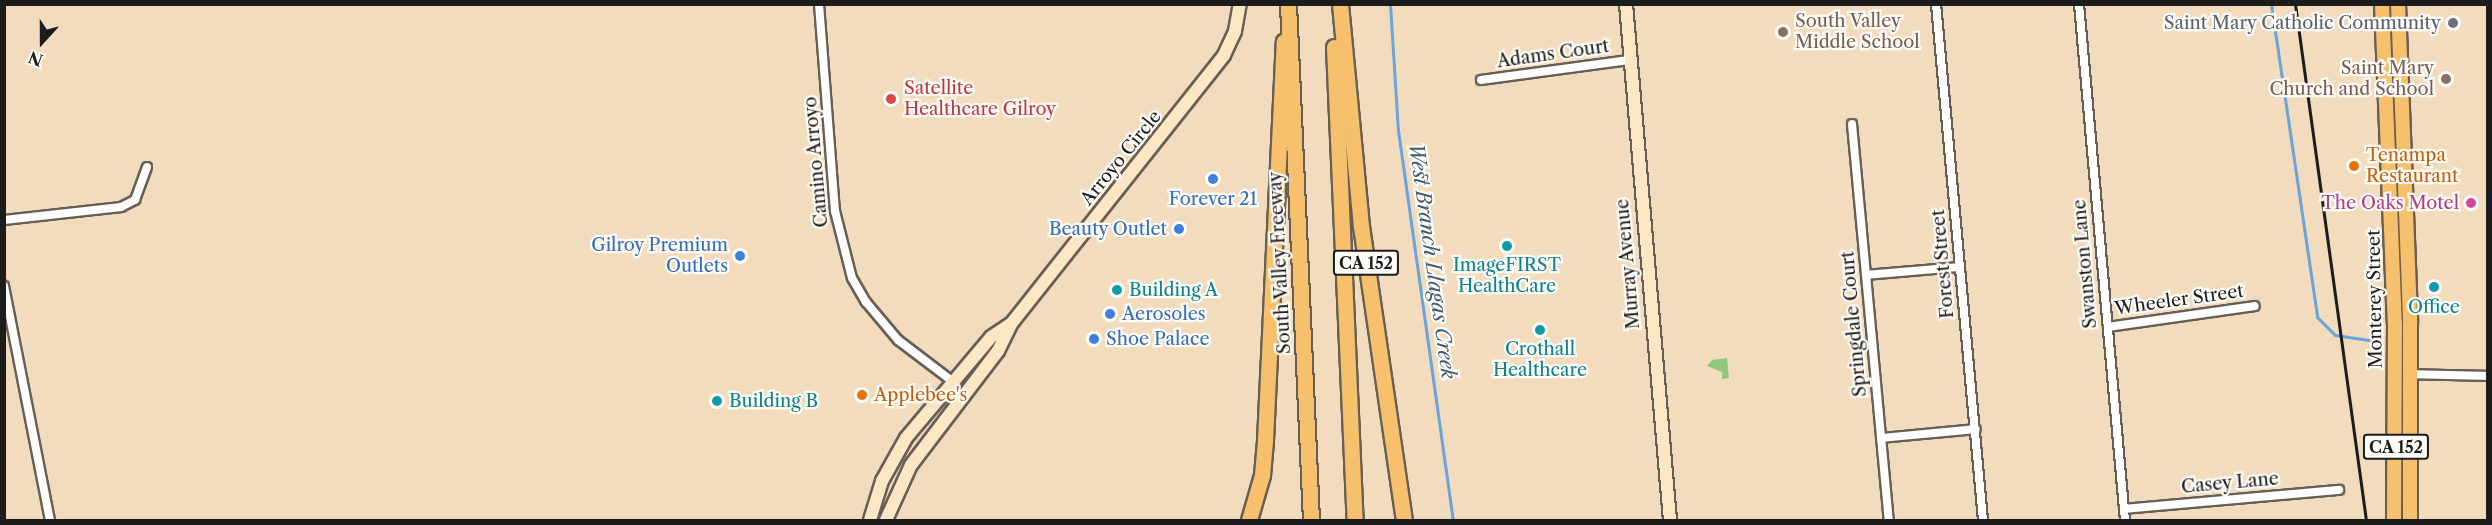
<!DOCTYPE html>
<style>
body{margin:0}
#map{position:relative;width:2492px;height:525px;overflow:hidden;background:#f3dcbe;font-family:"Libre Caslon Text",serif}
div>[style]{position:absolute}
.green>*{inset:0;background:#90c97d}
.stream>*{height:3px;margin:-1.5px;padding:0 1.5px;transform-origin:1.5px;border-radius:1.5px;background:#69a5da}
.roads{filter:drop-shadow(2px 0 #675f55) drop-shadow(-2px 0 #675f55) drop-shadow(0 2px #675f55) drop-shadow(0 -2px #675f55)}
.street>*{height:8px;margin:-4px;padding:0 4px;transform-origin:4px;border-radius:4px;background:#fff}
.secondary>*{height:12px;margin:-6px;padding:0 6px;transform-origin:6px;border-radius:6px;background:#fce6c4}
.primary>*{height:14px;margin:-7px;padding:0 7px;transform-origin:7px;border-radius:7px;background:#f7c06c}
.highway>*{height:15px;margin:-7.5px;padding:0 7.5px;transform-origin:7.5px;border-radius:7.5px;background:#f7c06c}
.rail>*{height:3px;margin:-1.5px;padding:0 1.5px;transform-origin:1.5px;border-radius:1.5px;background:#1c1c1c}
.dots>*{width:16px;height:16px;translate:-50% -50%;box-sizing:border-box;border:3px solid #fdfcf7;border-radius:50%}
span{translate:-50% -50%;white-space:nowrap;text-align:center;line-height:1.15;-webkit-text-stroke:4.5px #fdfcf7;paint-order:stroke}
.shield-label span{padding:2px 4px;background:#fdfcf7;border:2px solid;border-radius:4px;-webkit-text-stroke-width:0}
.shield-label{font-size:16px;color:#1c1c1c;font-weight:700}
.education-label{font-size:18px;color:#785e54}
.left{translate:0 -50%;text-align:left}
.right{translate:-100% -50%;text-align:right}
.worship-label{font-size:18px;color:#5b616d}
.street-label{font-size:18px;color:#1c1c1c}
.health-label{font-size:18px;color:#be3a42}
.food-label{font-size:18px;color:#c56008}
.shop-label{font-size:18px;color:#366cbe}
.hotel-label{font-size:18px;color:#b23c85}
.culture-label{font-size:18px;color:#0d838f}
.water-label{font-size:20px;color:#3f5a71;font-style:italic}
.frame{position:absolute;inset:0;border:6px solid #1c1c1c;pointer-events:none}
.north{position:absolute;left:12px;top:12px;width:60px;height:60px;-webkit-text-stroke:4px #fdfcf7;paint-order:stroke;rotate:201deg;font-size:16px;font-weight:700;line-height:24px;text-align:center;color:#1c1c1c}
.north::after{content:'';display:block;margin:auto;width:21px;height:27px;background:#1c1c1c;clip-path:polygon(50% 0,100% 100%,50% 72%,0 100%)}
</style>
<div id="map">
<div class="green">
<div style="clip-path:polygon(1727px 358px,1729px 378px,1722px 379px,1722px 372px,1707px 366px,1712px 360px)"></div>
</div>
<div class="stream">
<div style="left:1390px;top:4px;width:126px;rotate:86.4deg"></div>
<div style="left:1398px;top:130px;width:394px;rotate:82deg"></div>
<div style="left:2271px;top:4px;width:316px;rotate:81.6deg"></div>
<div style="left:2317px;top:317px;width:25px;rotate:45deg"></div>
<div style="left:2335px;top:335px;width:41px;rotate:8.3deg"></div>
<div style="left:2376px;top:341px;width:7px;rotate:-34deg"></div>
</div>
<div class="roads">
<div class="street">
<div style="left:819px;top:4px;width:208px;rotate:85.6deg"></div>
<div style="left:835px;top:211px;width:69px;rotate:75.8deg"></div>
<div style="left:852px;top:278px;width:28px;rotate:60deg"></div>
<div style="left:866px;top:302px;width:50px;rotate:49.9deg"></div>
<div style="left:898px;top:340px;width:68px;rotate:37.2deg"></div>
<div style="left:1936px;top:4px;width:518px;rotate:84.8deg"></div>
<div style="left:2079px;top:4px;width:518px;rotate:84.91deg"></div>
<div style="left:1481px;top:80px;width:149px;rotate:-7.7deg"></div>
<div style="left:1852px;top:124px;width:398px;rotate:84.7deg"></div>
<div style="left:4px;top:220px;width:118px;rotate:-6.3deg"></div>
<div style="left:121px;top:207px;width:16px;rotate:-27deg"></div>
<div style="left:135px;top:200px;width:35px;rotate:-70deg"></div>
<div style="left:1866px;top:275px;width:94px;rotate:-4.9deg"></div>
<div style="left:4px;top:286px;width:238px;rotate:78.9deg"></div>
<div style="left:2108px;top:327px;width:148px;rotate:-8.1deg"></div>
<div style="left:2407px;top:374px;width:81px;rotate:1.4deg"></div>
<div style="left:1881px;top:438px;width:95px;rotate:-5.4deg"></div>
<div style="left:2124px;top:509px;width:216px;rotate:-5.1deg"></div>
</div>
<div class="secondary">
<div style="left:1626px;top:4px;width:518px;rotate:85.13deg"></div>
<div style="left:870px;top:520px;width:41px;rotate:-72.9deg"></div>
<div style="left:882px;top:481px;width:49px;rotate:-60.8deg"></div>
<div style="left:906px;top:438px;width:132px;rotate:-49.9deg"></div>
<div style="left:991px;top:337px;width:23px;rotate:-34deg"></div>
<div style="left:886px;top:520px;width:60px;rotate:-65.6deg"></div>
<div style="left:911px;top:465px;width:143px;rotate:-52.7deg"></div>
<div style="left:998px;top:351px;width:30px;rotate:-64deg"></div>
<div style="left:1011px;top:324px;width:343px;rotate:-51.6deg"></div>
<div style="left:1224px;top:55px;width:26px;rotate:-65deg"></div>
<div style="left:1235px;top:31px;width:27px;rotate:-80deg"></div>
</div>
<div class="primary">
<div style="left:2382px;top:4px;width:319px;rotate:87.7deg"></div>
<div style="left:2395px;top:323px;width:197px;rotate:90.3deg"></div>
<div style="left:2398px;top:4px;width:319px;rotate:87.8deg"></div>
<div style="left:2410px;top:323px;width:197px;rotate:90deg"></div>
</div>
<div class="highway">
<div style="left:1288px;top:4px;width:517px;rotate:87.45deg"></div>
<div style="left:1340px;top:4px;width:223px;rotate:84.6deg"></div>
<div style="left:1361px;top:226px;width:297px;rotate:81.7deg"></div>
<div style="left:1334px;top:47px;width:473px;rotate:87.5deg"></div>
<div style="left:1249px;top:520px;width:47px;rotate:-73.9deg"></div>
<div style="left:1262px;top:475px;width:35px;rotate:-85deg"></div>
<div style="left:1265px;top:440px;width:399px;rotate:-87.3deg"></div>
</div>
</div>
<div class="rail">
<div style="left:2295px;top:4px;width:521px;rotate:82.17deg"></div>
</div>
<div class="dots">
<div style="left:2453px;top:23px;background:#6b7280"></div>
<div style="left:1783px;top:32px;background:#8d6e63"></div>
<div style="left:2446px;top:79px;background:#8d6e63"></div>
<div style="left:891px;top:99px;background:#e0444e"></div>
<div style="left:2354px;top:166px;background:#e8710a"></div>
<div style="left:1213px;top:179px;background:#3f7fe0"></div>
<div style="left:2471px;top:203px;background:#d1479c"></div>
<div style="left:1179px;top:229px;background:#3f7fe0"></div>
<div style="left:1507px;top:246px;background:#0f9aa8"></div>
<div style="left:740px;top:256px;background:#3f7fe0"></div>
<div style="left:2434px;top:287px;background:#0f9aa8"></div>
<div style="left:1117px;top:290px;background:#0f9aa8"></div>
<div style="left:1110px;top:314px;background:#3f7fe0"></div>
<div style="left:1540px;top:330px;background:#0f9aa8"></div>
<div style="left:1094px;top:339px;background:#3f7fe0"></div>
<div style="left:862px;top:395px;background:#e8710a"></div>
<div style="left:717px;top:401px;background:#0f9aa8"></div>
</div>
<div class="shield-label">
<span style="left:1366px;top:263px">CA 152</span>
<span style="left:2396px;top:447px">CA 152</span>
</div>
<div class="education-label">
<span class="left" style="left:1795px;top:32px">South Valley<br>Middle School</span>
<span class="right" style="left:2434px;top:79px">Saint Mary<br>Church and School</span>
</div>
<div class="worship-label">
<span class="right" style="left:2441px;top:23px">Saint Mary Catholic Community</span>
</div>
<div class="street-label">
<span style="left:1553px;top:54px;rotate:-8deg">Adams Court</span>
<span style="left:1121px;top:158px;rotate:-51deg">Arroyo Circle</span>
<span style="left:816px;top:162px;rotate:-95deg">Camino Arroyo</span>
<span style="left:1280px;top:263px;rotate:-93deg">South Valley Freeway</span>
<span style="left:1628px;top:264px;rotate:-95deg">Murray Avenue</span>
<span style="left:1943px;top:264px;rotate:-95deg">Forest Street</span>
<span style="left:2085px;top:264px;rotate:-95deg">Swanston Lane</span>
<span style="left:2375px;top:299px;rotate:-91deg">Monterey Street</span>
<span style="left:2179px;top:300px;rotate:-8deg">Wheeler Street</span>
<span style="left:1854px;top:324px;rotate:-95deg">Springdale Court</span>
<span style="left:2230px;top:483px;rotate:-5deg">Casey Lane</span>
</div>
<div class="health-label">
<span class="left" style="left:904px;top:99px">Satellite<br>Healthcare Gilroy</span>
</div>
<div class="food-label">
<span class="left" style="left:2366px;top:166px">Tenampa<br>Restaurant</span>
<span class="left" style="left:874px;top:395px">Applebee's</span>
</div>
<div class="shop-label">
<span style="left:1213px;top:199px">Forever 21</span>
<span class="right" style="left:1167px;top:229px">Beauty Outlet</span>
<span class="right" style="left:728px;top:256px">Gilroy Premium<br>Outlets</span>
<span class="left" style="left:1122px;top:314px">Aerosoles</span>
<span class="left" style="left:1106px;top:339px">Shoe Palace</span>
</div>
<div class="hotel-label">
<span class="right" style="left:2459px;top:203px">The Oaks Motel</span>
</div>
<div class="culture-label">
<span style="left:1507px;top:276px">ImageFIRST<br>HealthCare</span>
<span class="left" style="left:1129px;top:290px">Building A</span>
<span style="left:2434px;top:307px">Office</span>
<span style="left:1540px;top:360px">Crothall<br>Healthcare</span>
<span class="left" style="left:729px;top:401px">Building B</span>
</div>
<div class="water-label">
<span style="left:1432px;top:261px;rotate:82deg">West Branch Llagas Creek</span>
</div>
<div class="frame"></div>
<div class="north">N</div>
</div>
